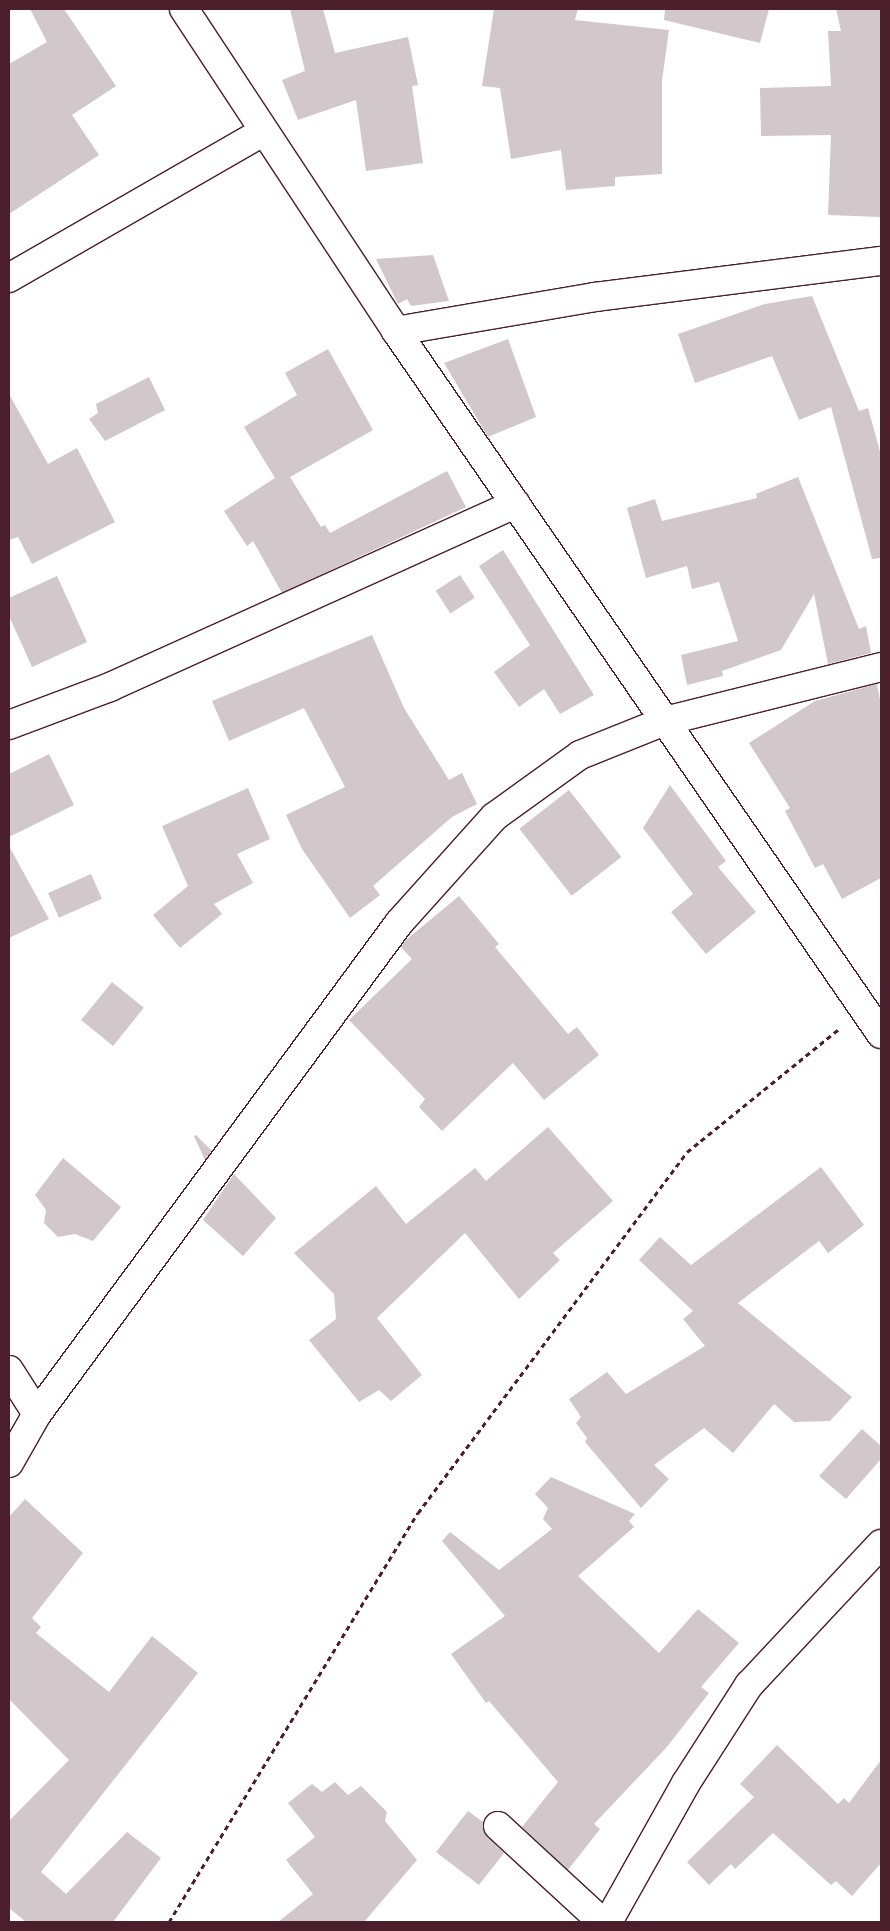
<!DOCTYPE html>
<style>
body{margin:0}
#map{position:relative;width:890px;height:1931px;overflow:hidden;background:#fff;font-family:Kalam,sans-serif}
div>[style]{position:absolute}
.building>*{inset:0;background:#d2c7cb;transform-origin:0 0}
.path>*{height:3px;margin-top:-1.5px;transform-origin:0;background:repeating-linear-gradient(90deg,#4a1f2b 0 5px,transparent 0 9px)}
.roads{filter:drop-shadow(1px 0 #4a1f2b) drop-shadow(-1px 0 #4a1f2b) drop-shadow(0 1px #4a1f2b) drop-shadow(0 -1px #4a1f2b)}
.street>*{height:28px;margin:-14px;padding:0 14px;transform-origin:14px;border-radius:14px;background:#fff}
.secondary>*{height:28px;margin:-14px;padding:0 14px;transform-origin:14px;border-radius:14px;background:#fff}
span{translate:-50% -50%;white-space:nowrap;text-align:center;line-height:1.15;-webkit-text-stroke:4.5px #fff;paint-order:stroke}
.frame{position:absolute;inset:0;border:10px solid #4a1f2b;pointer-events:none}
</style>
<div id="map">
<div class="building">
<div style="clip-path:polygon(30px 9px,64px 9px,116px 86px,72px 115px,99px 155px,9px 214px,9px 64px,47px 42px)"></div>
<div style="clip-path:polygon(290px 9px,323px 9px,335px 53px,408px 37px,418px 85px,412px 86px,423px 163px,366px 171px,356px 100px,298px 120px,282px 80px,305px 71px)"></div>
<div style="clip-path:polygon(494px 9px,578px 9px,575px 20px,669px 30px,662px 81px,662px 174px,615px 177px,615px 186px,566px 190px,561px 150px,511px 159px,500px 88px,482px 86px)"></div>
<div style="clip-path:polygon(665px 9px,769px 9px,760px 43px,664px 20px)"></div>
<div style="clip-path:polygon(836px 9px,881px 9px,881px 217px,828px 215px,831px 135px,761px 136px,760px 88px,831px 86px,828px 31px,841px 31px)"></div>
<div style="clip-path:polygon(433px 255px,449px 301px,411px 306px,407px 299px,398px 304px,376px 259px)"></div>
<div style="clip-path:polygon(812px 296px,859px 411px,868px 408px,881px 455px,881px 558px,872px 559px,831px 407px,799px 420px,772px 356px,695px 383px,678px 334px,765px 304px)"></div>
<div style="clip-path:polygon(508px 339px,536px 417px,488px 437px,444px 363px)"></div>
<div style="clip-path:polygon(328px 349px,373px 430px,290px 477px,321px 527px,325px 525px,330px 533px,447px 471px,466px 507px,282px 593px,253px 541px,247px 546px,224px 511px,275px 478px,244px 427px,297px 395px,285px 373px)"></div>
<div style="clip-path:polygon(149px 377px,165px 410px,105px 441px,89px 419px,98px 413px,96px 404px)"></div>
<div style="clip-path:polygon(9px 394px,48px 464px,77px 448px,115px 522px,32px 564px,18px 537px,9px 540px)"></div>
<div style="clip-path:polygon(798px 477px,859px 629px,866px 626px,871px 653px,828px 664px,814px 594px,781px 650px,722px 671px,723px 676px,687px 685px,681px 655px,738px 641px,719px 582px,692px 589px,687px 566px,646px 578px,627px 508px,655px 499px,662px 521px,757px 498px,756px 494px)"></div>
<div style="clip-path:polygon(503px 550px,594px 695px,560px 714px,544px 689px,519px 707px,494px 672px,530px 645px,479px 566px)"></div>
<div style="left:460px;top:575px;width:27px;height:29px;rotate:57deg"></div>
<div style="clip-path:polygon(57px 576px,87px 642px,32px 667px,9px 616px,9px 598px)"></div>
<div style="clip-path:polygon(372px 635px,404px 708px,449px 780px,462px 773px,477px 804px,452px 817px,373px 886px,380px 895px,350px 918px,302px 849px,286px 815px,345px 787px,304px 708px,229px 741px,212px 701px)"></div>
<div style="clip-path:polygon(877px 684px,881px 705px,881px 878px,842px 899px,823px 864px,815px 868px,785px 811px,790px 808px,749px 743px,815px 701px)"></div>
<div style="clip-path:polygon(49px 754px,74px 805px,9px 837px,9px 774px)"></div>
<div style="clip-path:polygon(670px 785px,726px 861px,718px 867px,756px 912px,706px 954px,671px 912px,693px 894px,643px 828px)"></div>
<div style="clip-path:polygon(248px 788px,270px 839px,237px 854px,253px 883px,214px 904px,222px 914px,180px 948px,153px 915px,188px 886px,162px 826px)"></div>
<div style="left:569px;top:790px;width:85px;height:63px;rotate:52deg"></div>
<div style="clip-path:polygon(9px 846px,49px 919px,9px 938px)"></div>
<div style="left:91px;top:874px;width:27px;height:47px;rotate:66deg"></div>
<div style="clip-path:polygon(459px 896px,499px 944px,495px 947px,568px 1034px,577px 1027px,599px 1055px,544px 1100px,513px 1063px,442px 1131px,419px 1107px,425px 1099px,349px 1020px,412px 959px,401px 947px,406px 940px)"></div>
<div style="left:112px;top:982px;width:41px;height:49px;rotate:39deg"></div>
<div style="clip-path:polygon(548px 1127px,613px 1201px,553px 1253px,560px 1260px,519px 1299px,465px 1233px,377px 1318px,422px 1375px,391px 1401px,379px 1390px,359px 1402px,309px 1340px,336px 1319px,334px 1294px,294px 1253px,376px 1186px,406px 1224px,475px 1168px,486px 1181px)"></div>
<div style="clip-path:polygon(196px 1135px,212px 1151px,205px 1160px,194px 1136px)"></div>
<div style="clip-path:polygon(63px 1158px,121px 1207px,93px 1241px,75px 1234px,58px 1237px,44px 1223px,46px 1210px,35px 1195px)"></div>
<div style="clip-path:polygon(821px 1167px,864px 1225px,828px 1253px,819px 1241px,738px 1303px,852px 1397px,830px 1421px,794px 1422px,774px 1404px,733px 1453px,704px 1428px,654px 1465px,669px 1479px,641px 1508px,585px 1442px,587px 1438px,576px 1423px,581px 1417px,569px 1399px,607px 1372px,626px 1394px,705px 1346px,683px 1319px,693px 1311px,639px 1260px,660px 1237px,691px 1265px)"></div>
<div style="clip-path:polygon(234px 1174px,276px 1218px,243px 1256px,203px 1220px)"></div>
<div style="clip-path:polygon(862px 1429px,881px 1446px,881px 1459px,846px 1499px,819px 1476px)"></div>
<div style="clip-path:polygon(551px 1477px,635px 1514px,629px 1521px,634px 1527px,578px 1576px,659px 1653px,698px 1609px,739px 1643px,701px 1687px,709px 1693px,666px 1748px,594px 1824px,600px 1829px,568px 1870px,522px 1827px,558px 1782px,489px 1701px,486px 1703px,451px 1654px,505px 1616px,442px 1541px,450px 1532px,499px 1570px,552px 1529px,543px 1519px,548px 1508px,535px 1494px)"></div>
<div style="clip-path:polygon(25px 1499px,83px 1553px,32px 1618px,41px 1627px,36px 1633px,109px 1692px,152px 1636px,198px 1673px,41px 1872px,66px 1894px,127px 1832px,161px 1858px,113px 1922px,26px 1922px,9px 1908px,9px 1821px,69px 1760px,9px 1699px,9px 1517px)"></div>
<div style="clip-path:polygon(777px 1745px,838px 1804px,844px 1798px,849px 1803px,881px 1760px,881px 1863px,852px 1896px,836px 1881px,831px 1885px,773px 1833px,735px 1869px,731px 1864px,709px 1885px,687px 1862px,754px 1797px,740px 1784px)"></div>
<div style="clip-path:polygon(335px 1782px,348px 1795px,361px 1786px,387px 1812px,385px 1821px,417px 1860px,364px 1922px,278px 1922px,313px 1894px,286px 1860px,315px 1837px,288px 1803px,312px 1784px,322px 1792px)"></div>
<div style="clip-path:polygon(468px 1811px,483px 1822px,487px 1837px,504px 1853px,479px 1885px,436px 1852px)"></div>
</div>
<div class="path">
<div style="left:169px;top:1922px;width:479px;rotate:-58.7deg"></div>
<div style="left:418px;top:1513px;width:450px;rotate:-53.3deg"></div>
<div style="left:687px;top:1152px;width:197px;rotate:-39deg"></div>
</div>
<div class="roads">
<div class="street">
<div style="left:9px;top:278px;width:293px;rotate:-29.9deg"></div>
<div style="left:396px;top:331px;width:202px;rotate:-9.7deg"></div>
<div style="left:595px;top:297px;width:288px;rotate:-7.2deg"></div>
<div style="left:9px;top:725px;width:108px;rotate:-20.6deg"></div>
<div style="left:110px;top:687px;width:445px;rotate:-24.3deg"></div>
<div style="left:9px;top:1370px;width:52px;rotate:57.5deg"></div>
<div style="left:9px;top:1463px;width:56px;rotate:-60.3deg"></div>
<div style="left:37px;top:1414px;width:610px;rotate:-53.6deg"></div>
<div style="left:399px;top:923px;width:142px;rotate:-48.1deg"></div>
<div style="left:494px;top:817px;width:106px;rotate:-35.8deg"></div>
<div style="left:580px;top:755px;width:92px;rotate:-21.8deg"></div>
<div style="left:665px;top:721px;width:223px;rotate:-14deg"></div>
<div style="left:498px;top:1826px;width:142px;rotate:42.7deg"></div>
<div style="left:608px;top:1922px;width:159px;rotate:-60.7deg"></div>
<div style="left:686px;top:1783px;width:117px;rotate:-57.3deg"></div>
<div style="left:749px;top:1685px;width:193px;rotate:-46.9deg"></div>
</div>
<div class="secondary">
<div style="left:184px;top:9px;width:386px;rotate:56.6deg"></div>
<div style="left:396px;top:331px;width:854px;rotate:55.4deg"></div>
</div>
</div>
<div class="frame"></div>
</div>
